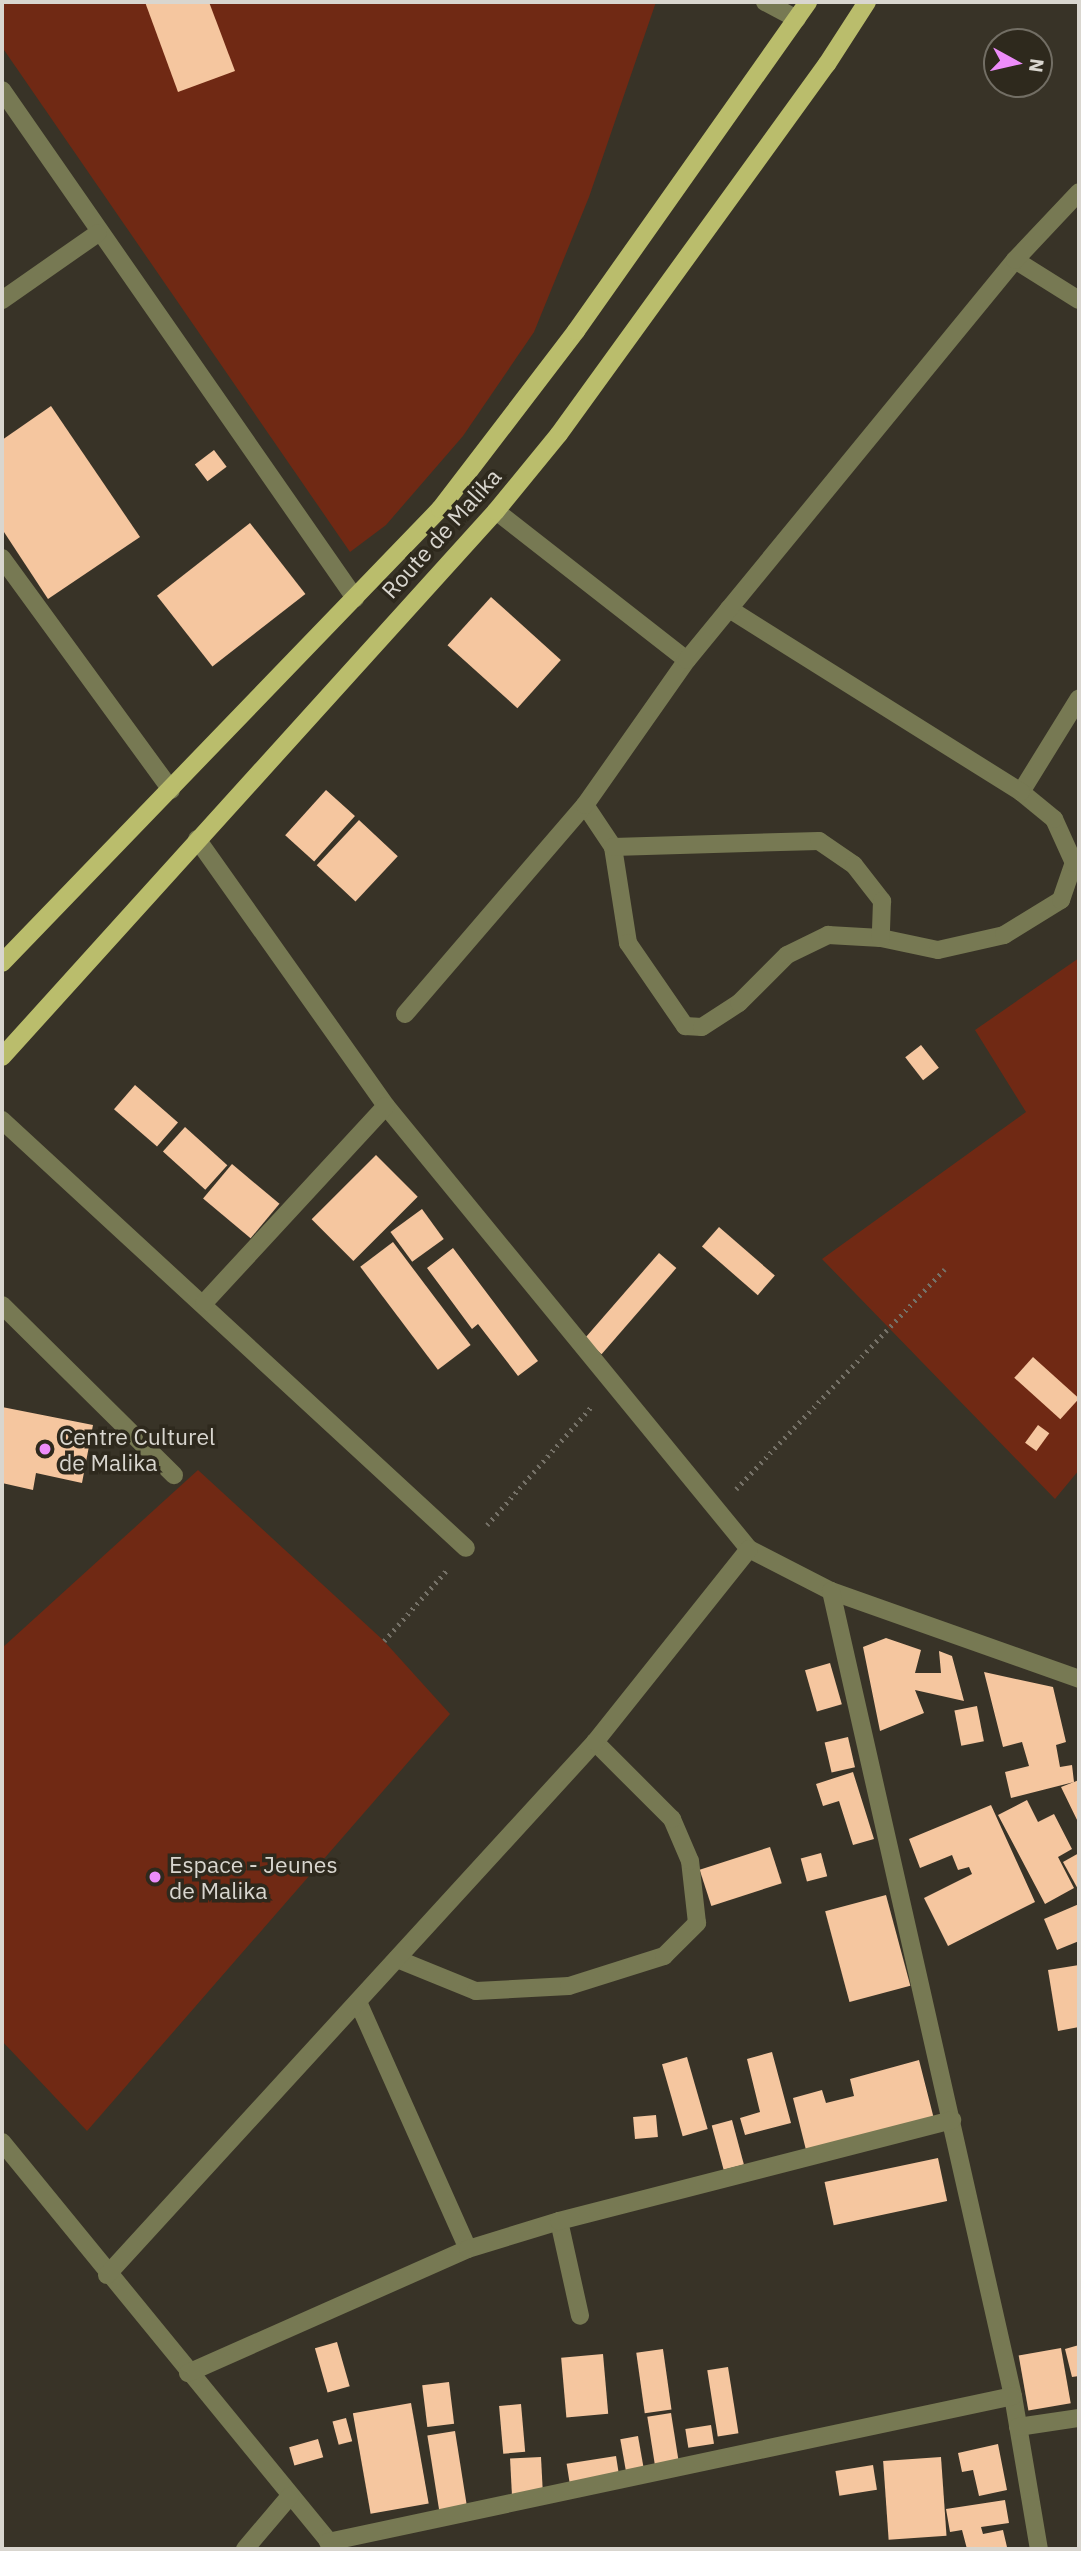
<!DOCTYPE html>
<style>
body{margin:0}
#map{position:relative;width:1081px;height:2551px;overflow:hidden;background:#383327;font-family:"IBM Plex Sans",sans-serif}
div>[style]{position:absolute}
.green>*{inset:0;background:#702914}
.building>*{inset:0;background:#f5c69f;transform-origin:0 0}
.path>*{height:4.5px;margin-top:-2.25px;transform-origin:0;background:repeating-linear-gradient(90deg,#757167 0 2px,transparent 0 7px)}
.minor>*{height:18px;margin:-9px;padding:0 9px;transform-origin:9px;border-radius:9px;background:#777953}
.major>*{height:18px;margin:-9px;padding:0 9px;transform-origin:9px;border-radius:9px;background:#babd6c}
.dots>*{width:19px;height:19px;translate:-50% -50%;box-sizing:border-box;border:4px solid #2e291d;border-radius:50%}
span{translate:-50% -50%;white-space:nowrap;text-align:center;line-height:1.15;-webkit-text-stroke:7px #2e291d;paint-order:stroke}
.street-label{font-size:23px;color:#d9d6cf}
.poi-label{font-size:23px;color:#d9d6cf}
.left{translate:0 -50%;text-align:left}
.frame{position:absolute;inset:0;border:4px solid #d9d6cf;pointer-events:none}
.north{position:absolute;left:983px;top:28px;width:70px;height:70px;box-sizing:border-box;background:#2e291d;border:2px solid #726e64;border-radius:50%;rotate:98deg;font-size:19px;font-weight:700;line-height:28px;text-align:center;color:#d9d6cf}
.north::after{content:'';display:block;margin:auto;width:24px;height:32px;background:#ed8cfa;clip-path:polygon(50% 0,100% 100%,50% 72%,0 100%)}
</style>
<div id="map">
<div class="green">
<div style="clip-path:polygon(2px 2px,656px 2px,589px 197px,534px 332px,463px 436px,386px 525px,350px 552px,2px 47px)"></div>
<div style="clip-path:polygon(1079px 958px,1079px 1470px,1055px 1499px,822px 1259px,1026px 1112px,975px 1030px)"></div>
<div style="clip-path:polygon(198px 1470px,384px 1641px,450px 1714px,87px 2131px,2px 2041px,2px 1648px)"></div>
</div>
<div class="building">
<div style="clip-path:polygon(145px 2px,209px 2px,235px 71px,178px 92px)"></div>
<div style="clip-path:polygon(51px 406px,140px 537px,48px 599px,2px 529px,2px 440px)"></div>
<div style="left:214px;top:450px;width:21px;height:24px;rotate:53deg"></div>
<div style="left:250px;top:523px;width:90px;height:118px;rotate:52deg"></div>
<div style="left:491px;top:597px;width:94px;height:65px;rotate:42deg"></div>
<div style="left:326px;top:790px;width:39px;height:61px;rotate:42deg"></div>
<div style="left:359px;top:820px;width:53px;height:62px;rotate:43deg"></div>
<div style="left:921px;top:1045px;width:29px;height:20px;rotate:52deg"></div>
<div style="left:135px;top:1085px;width:57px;height:32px;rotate:41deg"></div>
<div style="left:185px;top:1127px;width:57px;height:33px;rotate:42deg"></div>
<div style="left:376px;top:1155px;width:59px;height:91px;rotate:45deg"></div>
<div style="left:232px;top:1164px;width:62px;height:45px;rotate:40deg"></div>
<div style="left:422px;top:1209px;width:37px;height:39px;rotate:54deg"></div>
<div style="left:719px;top:1227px;width:74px;height:26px;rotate:41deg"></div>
<div style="left:393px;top:1242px;width:129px;height:41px;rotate:53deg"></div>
<div style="clip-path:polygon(453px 1248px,538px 1361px,518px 1376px,478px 1324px,472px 1329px,427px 1268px)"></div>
<div style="left:659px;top:1253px;width:23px;height:114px;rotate:41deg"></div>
<div style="left:1033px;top:1357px;width:62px;height:28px;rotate:42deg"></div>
<div style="clip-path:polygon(2px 1407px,93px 1425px,82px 1483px,36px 1473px,33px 1490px,2px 1483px)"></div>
<div style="left:1038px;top:1425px;width:14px;height:22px;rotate:36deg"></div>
<div style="clip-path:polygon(886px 1638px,921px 1650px,915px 1673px,941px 1673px,939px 1651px,952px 1656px,964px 1701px,915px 1690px,924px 1713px,880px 1731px,863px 1647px)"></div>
<div style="left:830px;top:1663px;width:43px;height:26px;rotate:74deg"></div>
<div style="clip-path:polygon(984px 1672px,1053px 1687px,1066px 1742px,1056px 1745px,1060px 1767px,1072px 1765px,1074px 1782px,1079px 1780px,1079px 1824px,1061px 1787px,1074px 1782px,1011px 1798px,1005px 1772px,1029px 1766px,1022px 1742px,1003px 1747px)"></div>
<div style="left:977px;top:1706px;width:36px;height:23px;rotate:79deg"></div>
<div style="left:848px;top:1737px;width:31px;height:24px;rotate:77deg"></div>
<div style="clip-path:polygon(853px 1772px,874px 1839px,853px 1845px,839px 1801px,823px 1806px,816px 1784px)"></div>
<div style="clip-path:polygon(1027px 1800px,1038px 1822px,1054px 1814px,1072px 1849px,1058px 1857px,1074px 1888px,1045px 1904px,998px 1815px)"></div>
<div style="clip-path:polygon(991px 1805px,1035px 1902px,948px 1946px,924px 1898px,972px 1874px,969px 1867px,958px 1870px,952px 1855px,920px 1868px,909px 1839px)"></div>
<div style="left:770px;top:1847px;width:38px;height:74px;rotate:72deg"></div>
<div style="left:821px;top:1853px;width:24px;height:21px;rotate:75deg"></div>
<div style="clip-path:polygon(1079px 1853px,1079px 1891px,1063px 1862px)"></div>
<div style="left:886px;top:1895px;width:94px;height:63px;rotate:75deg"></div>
<div style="clip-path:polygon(1079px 1904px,1079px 1941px,1057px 1950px,1044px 1919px)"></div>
<div style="clip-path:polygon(1079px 1965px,1079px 2027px,1058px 2031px,1048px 1970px)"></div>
<div style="clip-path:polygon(772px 2052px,791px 2123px,745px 2135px,740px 2118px,760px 2112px,747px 2059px)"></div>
<div style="left:687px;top:2057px;width:75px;height:26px;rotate:74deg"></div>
<div style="clip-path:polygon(919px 2060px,934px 2119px,807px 2154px,793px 2098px,822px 2090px,826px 2103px,854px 2096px,850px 2079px)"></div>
<div style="left:656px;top:2115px;width:22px;height:23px;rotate:85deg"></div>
<div style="left:732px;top:2120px;width:46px;height:21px;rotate:75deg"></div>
<div style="left:938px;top:2158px;width:44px;height:116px;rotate:78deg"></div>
<div style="left:337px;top:2342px;width:46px;height:23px;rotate:74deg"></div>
<div style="clip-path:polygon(1079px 2345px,1079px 2376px,1072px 2377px,1065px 2349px)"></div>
<div style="left:1061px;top:2348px;width:56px;height:43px;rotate:80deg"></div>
<div style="left:663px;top:2349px;width:61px;height:27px;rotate:82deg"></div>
<div style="left:603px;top:2354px;width:60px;height:42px;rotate:85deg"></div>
<div style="left:728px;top:2367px;width:67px;height:21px;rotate:81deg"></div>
<div style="left:449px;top:2382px;width:42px;height:27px;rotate:83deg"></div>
<div style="left:411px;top:2403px;width:102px;height:59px;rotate:80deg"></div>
<div style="left:521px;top:2404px;width:48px;height:22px;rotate:85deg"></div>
<div style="left:671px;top:2413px;width:50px;height:24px;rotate:81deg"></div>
<div style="left:346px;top:2418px;width:24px;height:14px;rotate:75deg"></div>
<div style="left:711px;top:2425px;width:19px;height:26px;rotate:81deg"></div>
<div style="left:455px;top:2431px;width:79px;height:28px;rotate:81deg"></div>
<div style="left:638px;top:2436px;width:34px;height:18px;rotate:80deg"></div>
<div style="left:318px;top:2439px;width:19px;height:30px;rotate:74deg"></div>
<div style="clip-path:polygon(998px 2444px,1007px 2490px,979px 2496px,973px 2470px,962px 2472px,958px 2453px)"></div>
<div style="left:616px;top:2456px;width:20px;height:50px;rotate:81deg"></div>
<div style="left:541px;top:2457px;width:39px;height:31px;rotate:87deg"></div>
<div style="left:941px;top:2457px;width:79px;height:58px;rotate:86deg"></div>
<div style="left:873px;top:2465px;width:25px;height:38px;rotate:81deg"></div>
<div style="clip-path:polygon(1005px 2500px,1009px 2523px,981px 2527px,983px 2534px,1003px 2530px,1007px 2547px,967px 2549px,962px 2530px,950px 2532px,946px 2509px)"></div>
</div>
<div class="path">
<div style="left:736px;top:1489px;width:303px;rotate:-46.5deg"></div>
<div style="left:487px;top:1525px;width:159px;rotate:-48.6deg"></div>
<div style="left:384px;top:1641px;width:94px;rotate:-48.5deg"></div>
</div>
<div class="minor">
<div style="left:765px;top:2px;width:36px;rotate:28deg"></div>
<div style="left:2px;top:90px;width:619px;rotate:55.21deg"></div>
<div style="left:1015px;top:260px;width:75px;rotate:32deg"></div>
<div style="left:2px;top:300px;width:117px;rotate:-34.9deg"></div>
<div style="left:496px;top:511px;width:242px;rotate:38deg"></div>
<div style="left:2px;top:558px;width:287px;rotate:53.9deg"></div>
<div style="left:1021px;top:792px;width:110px;rotate:-58.3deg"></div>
<div style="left:585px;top:805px;width:50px;rotate:56.3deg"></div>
<div style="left:613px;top:847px;width:97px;rotate:81.1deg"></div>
<div style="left:628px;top:943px;width:101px;rotate:55.5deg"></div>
<div style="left:685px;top:1026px;width:17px;rotate:3deg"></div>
<div style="left:702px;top:1027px;width:44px;rotate:-33deg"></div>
<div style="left:739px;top:1003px;width:68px;rotate:-45deg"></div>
<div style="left:787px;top:955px;width:46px;rotate:-26deg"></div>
<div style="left:828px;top:935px;width:53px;rotate:3.2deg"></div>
<div style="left:881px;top:938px;width:58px;rotate:11.9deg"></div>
<div style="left:938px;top:950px;width:68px;rotate:-12.8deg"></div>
<div style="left:1004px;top:935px;width:67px;rotate:-31.6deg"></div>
<div style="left:1061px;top:900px;width:39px;rotate:-71deg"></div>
<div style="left:1074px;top:863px;width:48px;rotate:-114.4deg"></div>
<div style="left:1054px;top:819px;width:43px;rotate:-140.7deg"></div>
<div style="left:1021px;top:792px;width:345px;rotate:-147.9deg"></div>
<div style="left:197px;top:839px;width:327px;rotate:54.7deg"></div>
<div style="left:386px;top:1106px;width:573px;rotate:50.67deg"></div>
<div style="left:749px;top:1549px;width:92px;rotate:27.1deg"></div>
<div style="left:831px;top:1591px;width:263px;rotate:19.5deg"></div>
<div style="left:613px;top:847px;width:206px;rotate:-1.7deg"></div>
<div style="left:819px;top:841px;width:42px;rotate:34.4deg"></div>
<div style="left:854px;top:865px;width:46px;rotate:52.1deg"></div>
<div style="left:882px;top:901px;width:37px;rotate:92deg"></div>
<div style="left:405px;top:1014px;width:276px;rotate:-49.3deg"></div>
<div style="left:585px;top:805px;width:177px;rotate:-54.9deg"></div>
<div style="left:687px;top:660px;width:517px;rotate:-50.65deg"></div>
<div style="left:1015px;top:260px;width:93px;rotate:-46.7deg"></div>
<div style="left:2px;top:1120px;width:631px;rotate:42.69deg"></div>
<div style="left:204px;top:1303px;width:268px;rotate:-47.3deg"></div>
<div style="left:2px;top:1305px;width:242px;rotate:44.7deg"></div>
<div style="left:831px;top:1591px;width:825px;rotate:77.26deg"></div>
<div style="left:1013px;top:2396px;width:155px;rotate:80.4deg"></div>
<div style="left:397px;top:1959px;width:85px;rotate:22.1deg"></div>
<div style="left:476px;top:1991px;width:93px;rotate:-3.1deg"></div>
<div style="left:569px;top:1986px;width:100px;rotate:-17.5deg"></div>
<div style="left:664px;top:1956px;width:47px;rotate:-45deg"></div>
<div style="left:697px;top:1923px;width:62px;rotate:-96.4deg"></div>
<div style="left:690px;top:1861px;width:46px;rotate:-113.2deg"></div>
<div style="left:672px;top:1819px;width:109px;rotate:-135deg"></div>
<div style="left:358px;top:2002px;width:270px;rotate:66deg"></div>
<div style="left:2px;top:2142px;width:526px;rotate:50.71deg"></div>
<div style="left:559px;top:2221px;width:97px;rotate:77.5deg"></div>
<div style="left:107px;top:2275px;width:723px;rotate:-47.52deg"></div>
<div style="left:595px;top:1742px;width:247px;rotate:-51.4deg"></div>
<div style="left:188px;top:2373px;width:306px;rotate:-23.9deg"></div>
<div style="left:468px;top:2249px;width:95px;rotate:-17.1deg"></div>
<div style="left:559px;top:2221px;width:406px;rotate:-14.4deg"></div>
<div style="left:1018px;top:2427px;width:62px;rotate:-8.4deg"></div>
<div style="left:328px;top:2542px;width:700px;rotate:-12.03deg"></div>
<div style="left:245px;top:2549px;width:70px;rotate:-49.7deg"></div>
</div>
<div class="major">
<div style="left:2px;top:963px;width:631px;rotate:-46.03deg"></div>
<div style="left:440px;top:509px;width:224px;rotate:-52.6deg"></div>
<div style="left:576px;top:331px;width:403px;rotate:-54.8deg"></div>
<div style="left:2px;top:1057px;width:736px;rotate:-47.86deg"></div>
<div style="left:496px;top:511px;width:99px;rotate:-50.7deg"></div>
<div style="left:559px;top:434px;width:457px;rotate:-54.1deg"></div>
<div style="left:827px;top:64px;width:74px;rotate:-57.2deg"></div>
</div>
<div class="dots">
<div style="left:45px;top:1449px;background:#ed8cfa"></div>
<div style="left:155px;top:1877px;background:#ed8cfa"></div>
</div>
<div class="street-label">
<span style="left:441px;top:533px;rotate:-48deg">Route de Malika</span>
</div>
<div class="poi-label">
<span class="left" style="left:59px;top:1449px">Centre Culturel<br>de Malika</span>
<span class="left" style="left:169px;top:1877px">Espace - Jeunes<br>de Malika</span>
</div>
<div class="frame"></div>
<div class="north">N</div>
</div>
